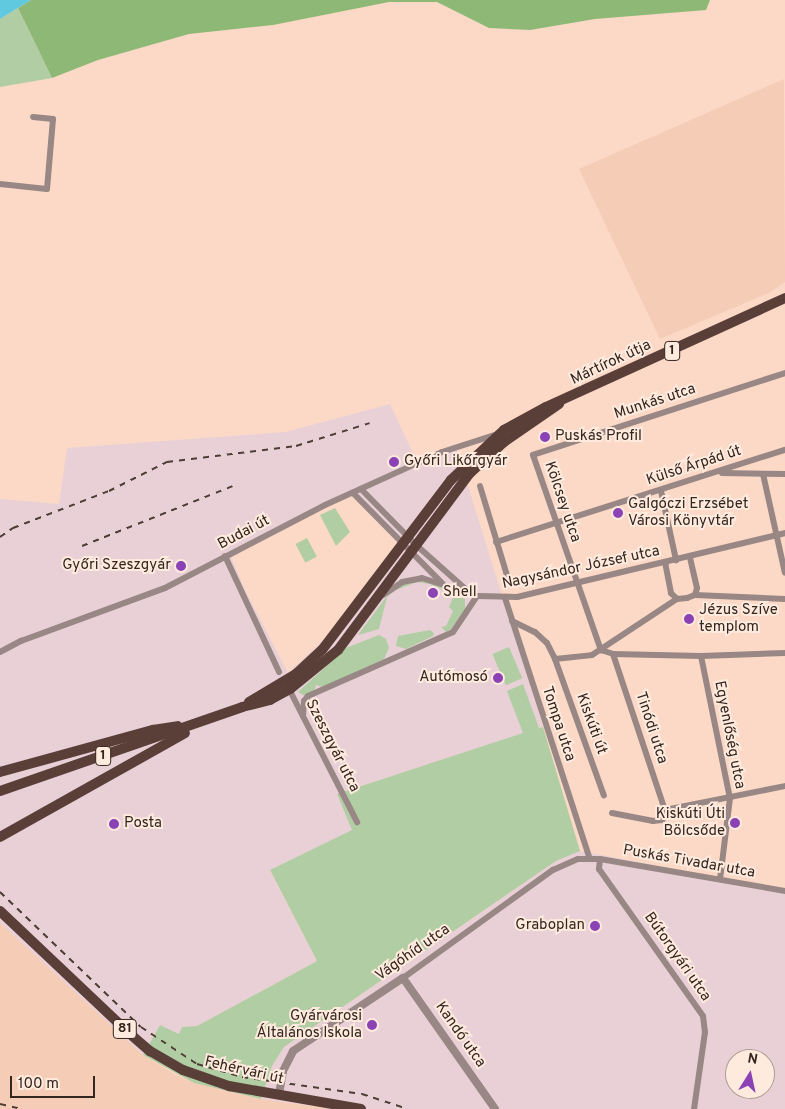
<!DOCTYPE html>
<meta charset="utf-8">
<style>
body{margin:0}
#map{position:relative;width:785px;height:1109px;overflow:hidden;background:#fcd9c6;font-family:Overpass,sans-serif}
div>[style]{position:absolute}
.commercial>*{inset:0;background:#e9d0d7}
.built>*{inset:0;background:#f5ccb5}
.green>*{inset:0;background:#b1cda3;transform-origin:0 0}
.forest>*{inset:0;background:#8db876}
.water>*{inset:0;background:#60c9e0}
.minor>*{height:6px;margin:-3px;padding:0 3px;transform-origin:3px;border-radius:3px;background:#988784}
.tertiary>*{height:8px;margin:-4px;padding:0 4px;transform-origin:4px;border-radius:4px;background:#988784}
.primary>*{height:10px;margin:-5px;padding:0 5px;transform-origin:5px;border-radius:5px;background:#5a3f39}
.rail>*{height:2px;margin-top:-1px;transform-origin:0;background:repeating-linear-gradient(90deg,#4d3d34 0 6px,transparent 0 12px)}
.dots>*{width:14px;height:14px;translate:-50% -50%;box-sizing:border-box;border:2px solid #ffeade;border-radius:50%}
span{translate:-50% -50%;white-space:nowrap;text-align:center;line-height:1.15;-webkit-text-stroke:4px #ffeade;paint-order:stroke}
.shield-label span{padding:1px 4px;background:#ffeade;border:1px solid;border-radius:4px;-webkit-text-stroke-width:0}
.shield-label{font-size:14px;color:#33261f;font-weight:700}
.street-label{font-size:15px;color:#33261f}
.poi-label{font-size:15px;color:#33261f}
.left{translate:0 -50%;text-align:left}
.right{translate:-100% -50%;text-align:right}
.north{position:absolute;left:725px;top:1049px;width:50px;height:50px;box-sizing:border-box;background:#ffeade;border:1px solid #ad9c92;border-radius:50%;rotate:10deg;font-size:14px;font-weight:700;line-height:20px;text-align:center;color:#33261f}
.north::after{content:'';display:block;margin:auto;width:18px;height:22px;background:#8a42b5;clip-path:polygon(50% 0,100% 100%,50% 72%,0 100%)}
.scale{position:absolute;left:10px;top:1076px;width:85px;height:22px;box-sizing:border-box;border:2px solid #33261f;border-top:0;padding-left:6px;font-size:15px;line-height:18px;white-space:nowrap;color:#33261f;-webkit-text-stroke:4px #ffeade;paint-order:stroke}
</style>
<div id="map">
<div class="commercial">
<div style="clip-path:polygon(evenodd,390px 404px,417px 462px,455px 444px,543px 727px,337px 794px,353px 830px,270px 871px,317px 961px,197px 1026px,182px 1027px,180px 1035px,160px 1025px,143px 1055px,0 923px,0 499px,59px 504px,67px 448px,286px 432px,390px 404px,350px 492px,398px 542px,336px 628px,288px 673px,244px 588px,229px 552px,350px 492px)"></div>
<div style="clip-path:polygon(evenodd,580px 851px,785px 890px,785px 1109px,332px 1109px,261px 1099px,272px 1066px,284px 1047px,556px 861px,580px 851px,735px 1059px,765px 1059px,765px 1089px,735px 1089px,735px 1059px)"></div>
</div>
<div class="built">
<div style="clip-path:polygon(784px 79px,785px 282px,769px 293px,660px 339px,579px 169px)"></div>
<div style="clip-path:polygon(0 923px,143px 1055px,176px 1075px,194px 1083px,261px 1099px,332px 1109px,0 1109px)"></div>
</div>
<div class="green">
<div style="clip-path:polygon(18px 8px,52px 78px,0 87px,0 19px)"></div>
<div style="clip-path:polygon(335px 508px,350px 532px,336px 546px,320px 515px)"></div>
<div style="left:307px;top:538px;width:21px;height:13px;rotate:62deg"></div>
<div style="clip-path:polygon(416px 580px,428px 582px,465px 599px,465px 609px,451px 629px,446px 632px,441px 627px,446px 626px,453px 611px,449px 607px,454px 595px,430px 584px,417px 582px,396px 590px,387px 597px,379px 629px,358px 635px,387px 596px,397px 585px)"></div>
<div style="clip-path:polygon(430px 630px,434px 633px,433px 636px,406px 649px,396px 646px,398px 636px)"></div>
<div style="clip-path:polygon(379px 635px,386px 639px,389px 648px,384px 659px,323px 687px,316px 685px,314px 691px,305px 696px,298px 692px,346px 648px)"></div>
<div style="left:509px;top:647px;width:34px;height:18px;rotate:67deg"></div>
<div style="clip-path:polygon(523px 684px,539px 728px,543px 727px,580px 851px,556px 861px,284px 1047px,272px 1066px,261px 1099px,194px 1083px,143px 1055px,160px 1025px,179px 1034px,182px 1027px,197px 1026px,317px 961px,270px 870px,352px 830px,337px 794px,523px 733px,507px 691px)"></div>
</div>
<div class="forest">
<div style="clip-path:polygon(31px 0,710px 0,706px 10px,595px 19px,530px 30px,489px 28px,437px 2px,389px 2px,273px 25px,189px 34px,98px 60px,52px 78px,18px 8px)"></div>
</div>
<div class="water">
<div style="clip-path:polygon(0 0,31px 0,0 19px)"></div>
</div>
<div class="minor">
<div style="left:0;top:184px;width:47px;rotate:6.1deg"></div>
<div style="left:47px;top:189px;width:70px;rotate:-85.1deg"></div>
<div style="left:53px;top:119px;width:20px;rotate:-174deg"></div>
<div style="left:785px;top:373px;width:265px;rotate:162deg"></div>
<div style="left:533px;top:455px;width:207px;rotate:70.8deg"></div>
<div style="left:601px;top:650px;width:13px;rotate:18deg"></div>
<div style="left:613px;top:654px;width:88px;rotate:1.3deg"></div>
<div style="left:701px;top:656px;width:84px;rotate:-2deg"></div>
<div style="left:722px;top:473px;width:63px;rotate:0.9deg"></div>
<div style="left:763px;top:474px;width:101px;rotate:77.5deg"></div>
<div style="left:480px;top:486px;width:100px;rotate:73.2deg"></div>
<div style="left:361px;top:489px;width:77px;rotate:45.5deg"></div>
<div style="left:415px;top:544px;width:74px;rotate:41.7deg"></div>
<div style="left:661px;top:491px;width:71px;rotate:77.7deg"></div>
<div style="left:353px;top:493px;width:127px;rotate:45.3deg"></div>
<div style="left:496px;top:542px;width:303px;rotate:-17.7deg"></div>
<div style="left:225px;top:556px;width:128px;rotate:65deg"></div>
<div style="left:665px;top:562px;width:32px;rotate:79deg"></div>
<div style="left:671px;top:593px;width:8px;rotate:45deg"></div>
<div style="left:677px;top:599px;width:10px;rotate:-6deg"></div>
<div style="left:687px;top:598px;width:9px;rotate:-21deg"></div>
<div style="left:695px;top:595px;width:7px;rotate:-74deg"></div>
<div style="left:697px;top:588px;width:32px;rotate:-103deg"></div>
<div style="left:383px;top:595px;width:23px;rotate:-34deg"></div>
<div style="left:402px;top:582px;width:20px;rotate:-11deg"></div>
<div style="left:422px;top:578px;width:58px;rotate:18.1deg"></div>
<div style="left:477px;top:596px;width:40px;rotate:1.4deg"></div>
<div style="left:517px;top:597px;width:276px;rotate:-13.4deg"></div>
<div style="left:695px;top:595px;width:90px;rotate:2.5deg"></div>
<div style="left:505px;top:598px;width:272px;rotate:72deg"></div>
<div style="left:512px;top:621px;width:25px;rotate:26deg"></div>
<div style="left:535px;top:632px;width:16px;rotate:43deg"></div>
<div style="left:547px;top:643px;width:18px;rotate:63deg"></div>
<div style="left:555px;top:659px;width:37px;rotate:-6deg"></div>
<div style="left:592px;top:655px;width:102px;rotate:-33.4deg"></div>
<div style="left:0;top:652px;width:24px;rotate:-28deg"></div>
<div style="left:21px;top:641px;width:153px;rotate:-20.2deg"></div>
<div style="left:165px;top:588px;width:180px;rotate:-27.4deg"></div>
<div style="left:325px;top:505px;width:128px;rotate:-24.4deg"></div>
<div style="left:442px;top:452px;width:59px;rotate:-17.8deg"></div>
<div style="left:613px;top:654px;width:164px;rotate:71.6deg"></div>
<div style="left:665px;top:810px;width:122px;rotate:-11.3deg"></div>
<div style="left:701px;top:656px;width:145px;rotate:78.5deg"></div>
<div style="left:730px;top:798px;width:82px;rotate:97deg"></div>
<div style="left:555px;top:659px;width:145px;rotate:70.3deg"></div>
<div style="left:288px;top:687px;width:152px;rotate:62.9deg"></div>
<div style="left:303px;top:716px;width:15px;rotate:-86deg"></div>
<div style="left:304px;top:701px;width:6px;rotate:-51deg"></div>
<div style="left:308px;top:696px;width:158px;rotate:-23.8deg"></div>
<div style="left:453px;top:632px;width:43px;rotate:-56.3deg"></div>
<div style="left:612px;top:813px;width:42px;rotate:11deg"></div>
<div style="left:653px;top:821px;width:9px;rotate:-6deg"></div>
<div style="left:662px;top:820px;width:13px;rotate:-51deg"></div>
<div style="left:600px;top:859px;width:10px;rotate:96deg"></div>
<div style="left:599px;top:869px;width:180px;rotate:54.7deg"></div>
<div style="left:703px;top:1016px;width:16px;rotate:83deg"></div>
<div style="left:705px;top:1032px;width:78px;rotate:98.1deg"></div>
<div style="left:403px;top:978px;width:185px;rotate:-35.8deg"></div>
<div style="left:553px;top:870px;width:27px;rotate:-24deg"></div>
<div style="left:578px;top:859px;width:22px"></div>
<div style="left:600px;top:859px;width:188px;rotate:9.8deg"></div>
</div>
<div class="tertiary">
<div style="left:279px;top:1094px;width:23px;rotate:-80deg"></div>
<div style="left:283px;top:1071px;width:22px;rotate:-63deg"></div>
<div style="left:293px;top:1051px;width:132px;rotate:-33.6deg"></div>
<div style="left:403px;top:978px;width:160px;rotate:54.9deg"></div>
</div>
<div class="primary">
<div style="left:249px;top:702px;width:55px;rotate:-30.8deg"></div>
<div style="left:296px;top:674px;width:35px;rotate:-43deg"></div>
<div style="left:322px;top:650px;width:213px;rotate:-52.8deg"></div>
<div style="left:451px;top:480px;width:73px;rotate:-43.3deg"></div>
<div style="left:504px;top:430px;width:48px;rotate:-28.7deg"></div>
<div style="left:546px;top:407px;width:263px;rotate:-24.5deg"></div>
<div style="left:0;top:772px;width:159px;rotate:-15.4deg"></div>
<div style="left:153px;top:730px;width:25px;rotate:-9deg"></div>
<div style="left:0;top:791px;width:256px;rotate:-19.1deg"></div>
<div style="left:242px;top:707px;width:29px;rotate:-14deg"></div>
<div style="left:270px;top:700px;width:23px;rotate:-29deg"></div>
<div style="left:290px;top:689px;width:62px;rotate:-39.1deg"></div>
<div style="left:338px;top:650px;width:221px;rotate:-53.3deg"></div>
<div style="left:470px;top:473px;width:46px;rotate:-42.4deg"></div>
<div style="left:504px;top:442px;width:67px;rotate:-34.6deg"></div>
<div style="left:0;top:837px;width:212px;rotate:-29.3deg"></div>
<div style="left:0;top:911px;width:178px;rotate:43.4deg"></div>
<div style="left:129px;top:1033px;width:28px;rotate:41deg"></div>
<div style="left:150px;top:1051px;width:38px;rotate:30deg"></div>
<div style="left:183px;top:1070px;width:49px;rotate:19.2deg"></div>
<div style="left:229px;top:1086px;width:134px;rotate:9.9deg"></div>
</div>
<div class="rail">
<div style="left:0;top:537px;width:16px;rotate:-35deg"></div>
<div style="left:13px;top:528px;width:103px;rotate:-21.1deg"></div>
<div style="left:109px;top:491px;width:65px;rotate:-26.6deg"></div>
<div style="left:167px;top:462px;width:130px;rotate:-7.1deg"></div>
<div style="left:296px;top:446px;width:77px;rotate:-17.3deg"></div>
<div style="left:82px;top:546px;width:162px;rotate:-21.7deg"></div>
<div style="left:0;top:892px;width:195px;rotate:43.8deg"></div>
<div style="left:141px;top:1027px;width:67px;rotate:33.5deg"></div>
<div style="left:197px;top:1064px;width:47px;rotate:16.1deg"></div>
<div style="left:242px;top:1077px;width:121px;rotate:8.1deg"></div>
<div style="left:362px;top:1094px;width:48px;rotate:18.1deg"></div>
<div style="left:0;top:1104px;width:22px;rotate:13deg"></div>
</div>
<div class="dots">
<div style="left:545px;top:437px;background:#8a42b5"></div>
<div style="left:394px;top:462px;background:#8a42b5"></div>
<div style="left:618px;top:513px;background:#8a42b5"></div>
<div style="left:181px;top:566px;background:#8a42b5"></div>
<div style="left:433px;top:593px;background:#8a42b5"></div>
<div style="left:689px;top:619px;background:#8a42b5"></div>
<div style="left:498px;top:678px;background:#8a42b5"></div>
<div style="left:735px;top:823px;background:#8a42b5"></div>
<div style="left:114px;top:824px;background:#8a42b5"></div>
<div style="left:595px;top:926px;background:#8a42b5"></div>
<div style="left:372px;top:1025px;background:#8a42b5"></div>
</div>
<div class="shield-label">
<span style="left:672px;top:351px">1</span>
<span style="left:103px;top:756px">1</span>
<span style="left:125px;top:1029px">81</span>
</div>
<div class="street-label">
<span style="left:611px;top:363px;rotate:-25deg">Mártírok útja</span>
<span style="left:655px;top:402px;rotate:-18deg">Munkás utca</span>
<span style="left:694px;top:466px;rotate:-18deg">Külső Árpád út</span>
<span style="left:562px;top:502px;rotate:71deg">Kölcsey utca</span>
<span style="left:244px;top:533px;rotate:-28deg">Budai út</span>
<span style="left:581px;top:568px;rotate:-12deg">Nagysándor József utca</span>
<span style="left:558px;top:724px;rotate:72deg">Tompa utca</span>
<span style="left:591px;top:724px;rotate:70deg">Kiskúti út</span>
<span style="left:651px;top:728px;rotate:72deg">Tinódi utca</span>
<span style="left:729px;top:735px;rotate:79deg">Egyenlőség utca</span>
<span style="left:332px;top:746px;rotate:63deg">Szeszgyár utca</span>
<span style="left:689px;top:862px;rotate:10deg">Puskás Tivadar utca</span>
<span style="left:413px;top:953px;rotate:-35deg">Vágóhíd utca</span>
<span style="left:677px;top:957px;rotate:55deg">Bútorgyári utca</span>
<span style="left:460px;top:1035px;rotate:55deg">Kandó utca</span>
<span style="left:244px;top:1071px;rotate:13deg">Fehérvári út</span>
</div>
<div class="poi-label">
<span class="left" style="left:555px;top:437px">Puskás Profil</span>
<span class="left" style="left:404px;top:462px">Győri Likőrgyár</span>
<span class="left" style="left:628px;top:513px">Galgóczi Erzsébet<br>Városi Könyvtár</span>
<span class="right" style="left:171px;top:566px">Győri Szeszgyár</span>
<span class="left" style="left:443px;top:593px">Shell</span>
<span class="left" style="left:699px;top:619px">Jézus Szíve<br>templom</span>
<span class="right" style="left:488px;top:678px">Autómosó</span>
<span class="right" style="left:725px;top:823px">Kiskúti Úti<br>Bölcsőde</span>
<span class="left" style="left:124px;top:824px">Posta</span>
<span class="right" style="left:585px;top:926px">Graboplan</span>
<span class="right" style="left:362px;top:1025px">Gyárvárosi<br>Általános Iskola</span>
</div>
<div class="north">N</div>
<div class="scale">100 m</div>
</div>
